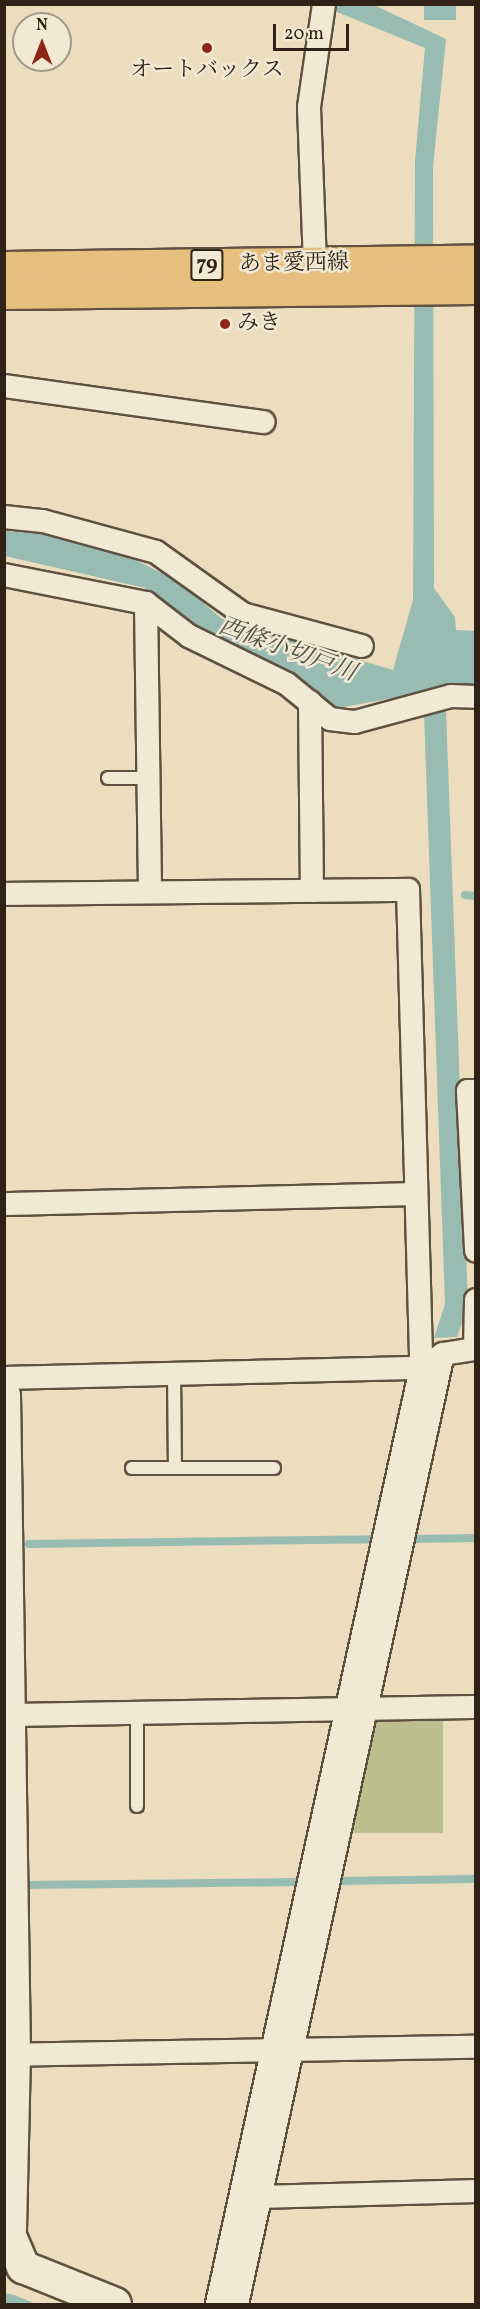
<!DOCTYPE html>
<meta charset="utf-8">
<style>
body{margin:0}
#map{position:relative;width:480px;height:2309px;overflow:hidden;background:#ebddbd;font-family:Vollkorn,"Noto Serif JP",serif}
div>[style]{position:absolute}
.green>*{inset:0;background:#bcbf8e}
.water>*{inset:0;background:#98bcb1;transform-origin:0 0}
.stream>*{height:8px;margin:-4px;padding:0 4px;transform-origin:4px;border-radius:4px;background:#98bcb1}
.roads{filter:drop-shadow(2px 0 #5f5140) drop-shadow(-2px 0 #5f5140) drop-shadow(0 2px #5f5140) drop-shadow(0 -2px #5f5140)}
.lane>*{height:12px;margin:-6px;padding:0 6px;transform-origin:6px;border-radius:6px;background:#f2e9d4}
.street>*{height:22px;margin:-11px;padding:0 11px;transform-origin:11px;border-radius:11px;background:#f2e9d4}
.secondary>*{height:32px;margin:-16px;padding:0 16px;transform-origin:16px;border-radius:16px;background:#f2e9d4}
.primary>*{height:33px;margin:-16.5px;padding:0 16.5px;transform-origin:16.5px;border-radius:16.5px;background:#e6be7e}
.dots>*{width:16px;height:16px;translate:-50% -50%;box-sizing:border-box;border:3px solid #f2e9d4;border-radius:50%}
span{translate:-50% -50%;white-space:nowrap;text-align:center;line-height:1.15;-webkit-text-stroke:5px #f2e9d4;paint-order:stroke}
.shield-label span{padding:2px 4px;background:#f2e9d4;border:2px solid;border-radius:4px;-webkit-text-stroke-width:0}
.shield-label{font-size:21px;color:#302217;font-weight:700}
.poi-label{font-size:22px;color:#302217}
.left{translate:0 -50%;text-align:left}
.street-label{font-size:22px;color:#302217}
.water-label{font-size:24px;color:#4f5045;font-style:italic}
.frame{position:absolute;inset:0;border:6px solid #302217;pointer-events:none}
.north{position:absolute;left:12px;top:12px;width:60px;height:60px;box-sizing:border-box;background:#f2e9d4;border:2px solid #a49988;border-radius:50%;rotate:0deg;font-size:16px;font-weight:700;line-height:24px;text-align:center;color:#302217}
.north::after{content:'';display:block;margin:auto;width:21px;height:27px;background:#8f2418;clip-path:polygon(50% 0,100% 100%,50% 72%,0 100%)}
.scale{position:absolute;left:273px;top:24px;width:76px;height:27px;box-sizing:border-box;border:3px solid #302217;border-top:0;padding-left:8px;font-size:18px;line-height:21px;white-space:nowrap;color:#302217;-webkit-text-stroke:4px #f2e9d4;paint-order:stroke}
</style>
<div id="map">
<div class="green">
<div style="clip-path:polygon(374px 1719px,443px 1719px,443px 1833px,348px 1833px)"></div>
</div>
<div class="water">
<div style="clip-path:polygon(337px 5px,374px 5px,446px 39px,433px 167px,434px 588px,455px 617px,456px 630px,476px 631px,475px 684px,445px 684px,468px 1306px,457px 1337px,434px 1338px,445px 1304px,424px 713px,410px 695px,338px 708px,289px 671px,190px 628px,145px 588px,5px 556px,4px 531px,42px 534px,126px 555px,179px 582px,222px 619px,393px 670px,413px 600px,415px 161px,425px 48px,337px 12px)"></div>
<div style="left:424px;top:5px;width:32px;height:15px"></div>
<div style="clip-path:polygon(5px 2293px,14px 2295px,36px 2304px,5px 2304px)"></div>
</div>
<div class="stream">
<div style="left:465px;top:895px;width:11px;rotate:5deg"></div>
<div style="left:410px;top:1539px;width:66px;rotate:-0.9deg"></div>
<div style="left:29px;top:1544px;width:346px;rotate:-0.8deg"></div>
<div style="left:336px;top:1881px;width:140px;rotate:-0.8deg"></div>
<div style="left:27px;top:1885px;width:275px;rotate:-0.6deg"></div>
</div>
<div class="roads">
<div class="lane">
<div style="left:108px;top:778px;width:40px"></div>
<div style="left:174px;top:1374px;width:94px;rotate:89.4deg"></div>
<div style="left:132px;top:1468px;width:142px"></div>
<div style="left:137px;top:1806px;width:93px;rotate:-90deg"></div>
</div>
<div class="street">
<div style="left:315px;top:264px;width:157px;rotate:-92.2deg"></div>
<div style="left:309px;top:107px;width:104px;rotate:-81.7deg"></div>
<div style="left:4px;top:386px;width:262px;rotate:7.9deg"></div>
<div style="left:4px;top:517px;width:39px;rotate:6deg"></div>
<div style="left:43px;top:521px;width:117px;rotate:15.3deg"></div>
<div style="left:156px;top:552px;width:107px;rotate:35.5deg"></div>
<div style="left:243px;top:614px;width:123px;rotate:15.1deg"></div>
<div style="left:4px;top:575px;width:145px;rotate:11.2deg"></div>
<div style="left:146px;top:603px;width:54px;rotate:37.5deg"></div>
<div style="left:189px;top:636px;width:109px;rotate:26.1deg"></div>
<div style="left:287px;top:684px;width:55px;rotate:39.1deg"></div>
<div style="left:330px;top:719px;width:25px;rotate:7deg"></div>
<div style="left:355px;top:722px;width:99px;rotate:-15.2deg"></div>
<div style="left:451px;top:696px;width:25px;rotate:2deg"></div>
<div style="left:146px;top:603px;width:289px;rotate:89.2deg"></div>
<div style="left:310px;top:702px;width:189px;rotate:89.4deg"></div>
<div style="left:4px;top:894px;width:404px;rotate:-0.6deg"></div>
<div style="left:408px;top:890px;width:478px;rotate:88.4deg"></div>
<div style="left:421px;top:1368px;width:958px;rotate:102.3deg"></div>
<div style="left:476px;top:1091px;width:8px;rotate:180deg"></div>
<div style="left:468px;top:1091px;width:160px;rotate:87.1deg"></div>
<div style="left:4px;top:1204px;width:412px;rotate:-1.4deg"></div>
<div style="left:475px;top:1349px;width:49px;rotate:-88.8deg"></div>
<div style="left:4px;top:1378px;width:417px;rotate:-1.4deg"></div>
<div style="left:421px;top:1368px;width:26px;rotate:-32deg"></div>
<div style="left:443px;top:1354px;width:33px;rotate:-9deg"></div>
<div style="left:9px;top:1715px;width:467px;rotate:-1deg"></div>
<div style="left:4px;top:2055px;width:472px;rotate:-1deg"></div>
<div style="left:260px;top:2197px;width:216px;rotate:-1.6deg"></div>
<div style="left:237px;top:2304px;width:972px;rotate:-77.77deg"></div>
</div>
<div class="secondary">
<div style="left:4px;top:1395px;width:659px;rotate:89.13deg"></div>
<div style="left:14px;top:2054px;width:182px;rotate:91.3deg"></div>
<div style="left:10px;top:2236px;width:34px;rotate:67deg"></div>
<div style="left:23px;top:2267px;width:99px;rotate:21.9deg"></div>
</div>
<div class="primary">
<div style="left:4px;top:268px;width:472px;rotate:-0.8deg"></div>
<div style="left:4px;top:292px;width:472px;rotate:-0.6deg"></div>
</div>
</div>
<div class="dots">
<div style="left:207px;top:48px;background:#8f2418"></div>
<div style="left:225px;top:324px;background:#8f2418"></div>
</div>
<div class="shield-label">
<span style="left:207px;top:265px">79</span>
</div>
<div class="poi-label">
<span style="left:207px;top:71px">オートバックス</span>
<span class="left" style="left:237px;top:324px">みき</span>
</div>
<div class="street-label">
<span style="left:294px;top:264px;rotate:-1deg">あま愛西線</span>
</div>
<div class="water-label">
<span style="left:287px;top:651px;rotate:20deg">西條小切戸川</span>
</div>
<div class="frame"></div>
<div class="north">N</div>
<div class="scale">20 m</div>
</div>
